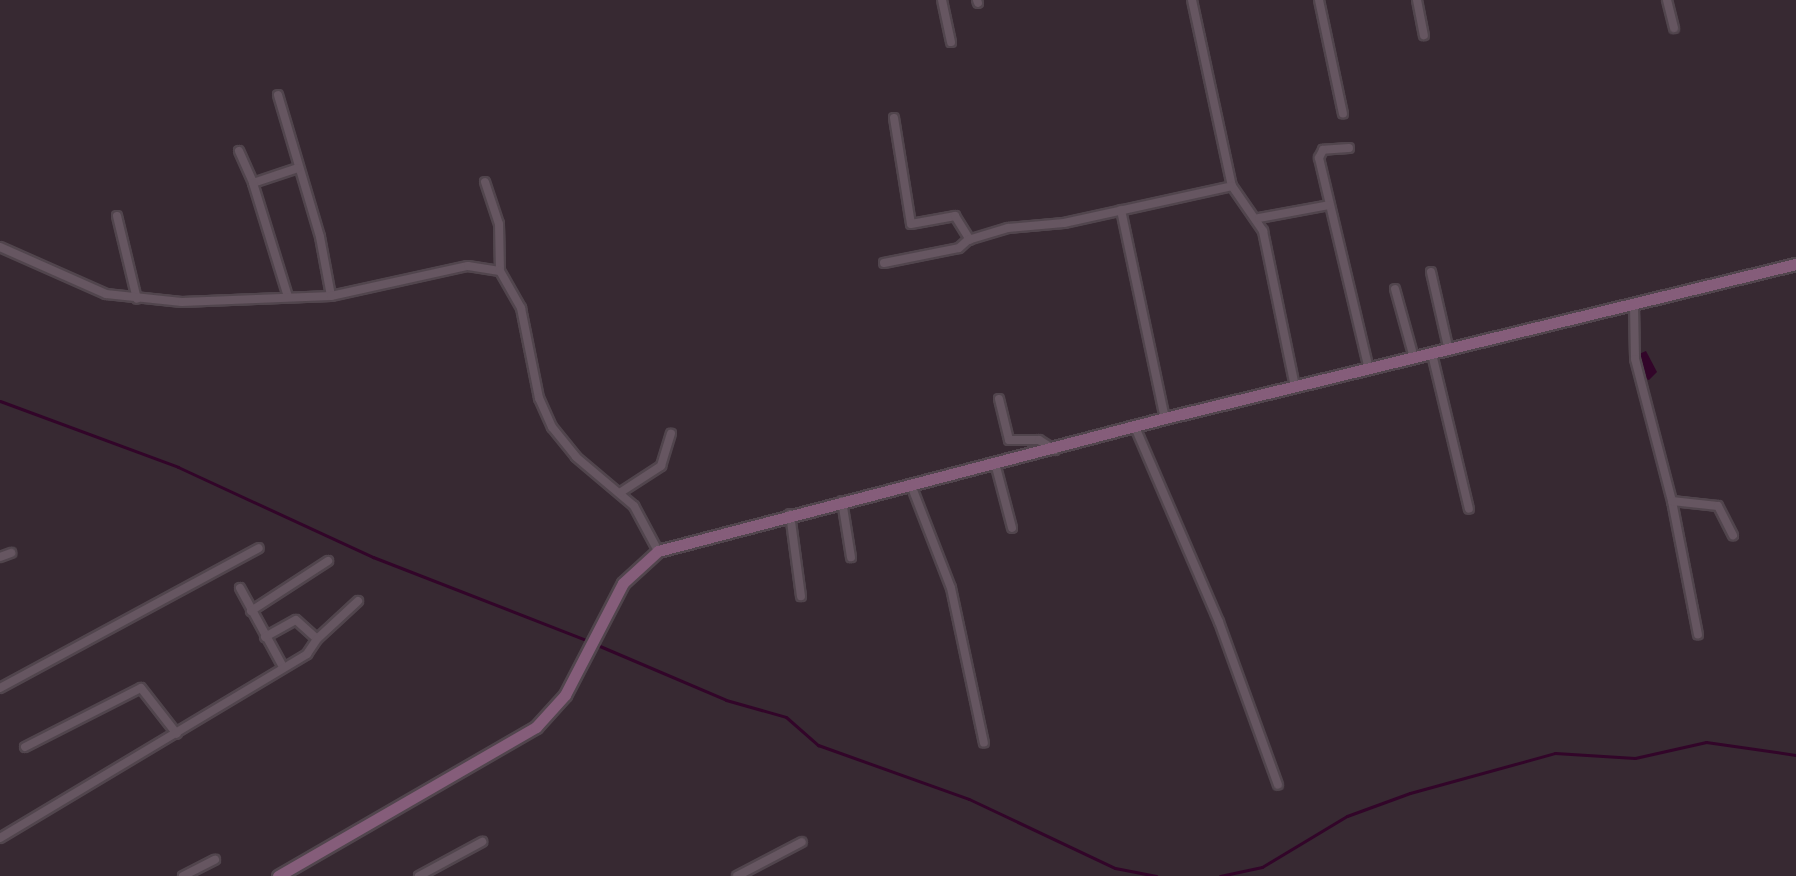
<!DOCTYPE html>
<style>
body{margin:0}
#map{position:relative;width:1796px;height:876px;overflow:hidden;background:#372932;font-family:Roboto,sans-serif}
div>[style]{position:absolute}
.water>*{inset:0;background:#320529}
.stream>*{height:3px;margin:-1.5px;padding:0 1.5px;transform-origin:1.5px;border-radius:1.5px;background:#320529}
.roads{filter:drop-shadow(2px 0 #51454d) drop-shadow(-2px 0 #51454d) drop-shadow(0 2px #51454d) drop-shadow(0 -2px #51454d)}
.street>*{height:8px;margin:-4px;padding:0 4px;transform-origin:4px;border-radius:4px;background:#665661}
.secondary>*{height:11px;margin:-5.5px;padding:0 5.5px;transform-origin:5.5px;border-radius:5.5px;background:#855d7a}
span{translate:-50% -50%;white-space:nowrap;text-align:center;line-height:1.15;-webkit-text-stroke:7px #372932;paint-order:stroke}
</style>
<div id="map">
<div class="water">
<div style="clip-path:polygon(1646px 351px,1657px 372px,1649px 380px,1642px 377px,1640px 366px,1639px 354px)"></div>
</div>
<div class="stream">
<div style="left:0;top:401px;width:190px;rotate:20.3deg"></div>
<div style="left:178px;top:467px;width:215px;rotate:24.8deg"></div>
<div style="left:373px;top:557px;width:231px;rotate:21.3deg"></div>
<div style="left:595px;top:644px;width:142px;rotate:23.1deg"></div>
<div style="left:726px;top:700px;width:62px;rotate:15.8deg"></div>
<div style="left:786px;top:717px;width:43px;rotate:41.2deg"></div>
<div style="left:818px;top:745px;width:160px;rotate:19.7deg"></div>
<div style="left:969px;top:799px;width:161px;rotate:25.3deg"></div>
<div style="left:1115px;top:868px;width:42px;rotate:11deg"></div>
<div style="left:1220px;top:876px;width:43px;rotate:-12.1deg"></div>
<div style="left:1262px;top:867px;width:99px;rotate:-31deg"></div>
<div style="left:1347px;top:816px;width:67px;rotate:-20.1deg"></div>
<div style="left:1410px;top:793px;width:150px;rotate:-15.4deg"></div>
<div style="left:1555px;top:753px;width:80px;rotate:3.6deg"></div>
<div style="left:1635px;top:758px;width:73px;rotate:-12.7deg"></div>
<div style="left:1706px;top:742px;width:91px;rotate:8.2deg"></div>
</div>
<div class="roads">
<div class="street">
<div style="left:942px;top:0;width:43px;rotate:77.9deg"></div>
<div style="left:977px;top:0;width:3px;rotate:72deg"></div>
<div style="left:1192px;top:0;width:190px;rotate:77.9deg"></div>
<div style="left:1232px;top:186px;width:55px;rotate:55.4deg"></div>
<div style="left:1263px;top:231px;width:159px;rotate:78.4deg"></div>
<div style="left:1319px;top:0;width:116px;rotate:78.1deg"></div>
<div style="left:1417px;top:0;width:36px;rotate:79deg"></div>
<div style="left:1667px;top:0;width:29px;rotate:76deg"></div>
<div style="left:278px;top:95px;width:148px;rotate:73.5deg"></div>
<div style="left:320px;top:237px;width:60px;rotate:79.4deg"></div>
<div style="left:894px;top:118px;width:107px;rotate:80.9deg"></div>
<div style="left:911px;top:224px;width:45px;rotate:-10.3deg"></div>
<div style="left:955px;top:216px;width:28px;rotate:58deg"></div>
<div style="left:1349px;top:148px;width:26px;rotate:176deg"></div>
<div style="left:1323px;top:150px;width:9px;rotate:117deg"></div>
<div style="left:1319px;top:158px;width:217px;rotate:76.7deg"></div>
<div style="left:239px;top:151px;width:35px;rotate:66deg"></div>
<div style="left:253px;top:183px;width:47px;rotate:-18.4deg"></div>
<div style="left:485px;top:182px;width:44px;rotate:71.6deg"></div>
<div style="left:499px;top:224px;width:47px;rotate:88.8deg"></div>
<div style="left:253px;top:183px;width:119px;rotate:72.9deg"></div>
<div style="left:1121px;top:210px;width:213px;rotate:78.1deg"></div>
<div style="left:117px;top:216px;width:85px;rotate:76.5deg"></div>
<div style="left:1259px;top:218px;width:71px;rotate:-10.5deg"></div>
<div style="left:0;top:247px;width:116px;rotate:23.9deg"></div>
<div style="left:106px;top:294px;width:76px;rotate:6deg"></div>
<div style="left:182px;top:302px;width:149px;rotate:-2.3deg"></div>
<div style="left:331px;top:296px;width:140px;rotate:-12.4deg"></div>
<div style="left:468px;top:266px;width:32px;rotate:9deg"></div>
<div style="left:500px;top:271px;width:43px;rotate:60.4deg"></div>
<div style="left:521px;top:308px;width:92px;rotate:78.7deg"></div>
<div style="left:539px;top:398px;width:32px;rotate:66deg"></div>
<div style="left:552px;top:427px;width:38px;rotate:51deg"></div>
<div style="left:576px;top:457px;width:76px;rotate:40.2deg"></div>
<div style="left:634px;top:506px;width:51px;rotate:61.9deg"></div>
<div style="left:884px;top:263px;width:76px;rotate:-11.3deg"></div>
<div style="left:959px;top:248px;width:12px;rotate:-42deg"></div>
<div style="left:968px;top:240px;width:42px;rotate:-16.7deg"></div>
<div style="left:1008px;top:228px;width:56px;rotate:-5.1deg"></div>
<div style="left:1064px;top:223px;width:172px;rotate:-12.4deg"></div>
<div style="left:1431px;top:272px;width:81px;rotate:77.2deg"></div>
<div style="left:1395px;top:289px;width:72px;rotate:74.6deg"></div>
<div style="left:1634px;top:306px;width:53px;rotate:88.9deg"></div>
<div style="left:1635px;top:359px;width:147px;rotate:75.4deg"></div>
<div style="left:1672px;top:501px;width:136px;rotate:79deg"></div>
<div style="left:1432px;top:354px;width:159px;rotate:76.6deg"></div>
<div style="left:999px;top:399px;width:42px;rotate:76.3deg"></div>
<div style="left:1009px;top:440px;width:30px"></div>
<div style="left:1039px;top:440px;width:19px;rotate:32deg"></div>
<div style="left:1135px;top:427px;width:212px;rotate:66.7deg"></div>
<div style="left:1219px;top:622px;width:173px;rotate:70.1deg"></div>
<div style="left:995px;top:463px;width:67px;rotate:75.3deg"></div>
<div style="left:911px;top:485px;width:110px;rotate:68.8deg"></div>
<div style="left:951px;top:588px;width:158px;rotate:78deg"></div>
<div style="left:621px;top:492px;width:48px;rotate:-33deg"></div>
<div style="left:661px;top:466px;width:34px;rotate:-73deg"></div>
<div style="left:842px;top:501px;width:57px;rotate:80.9deg"></div>
<div style="left:1672px;top:501px;width:46px;rotate:6.2deg"></div>
<div style="left:1718px;top:506px;width:33px;rotate:63deg"></div>
<div style="left:790px;top:514px;width:83px;rotate:82.4deg"></div>
<div style="left:0;top:557px;width:12px;rotate:-20deg"></div>
<div style="left:240px;top:588px;width:90px;rotate:61.4deg"></div>
<div style="left:251px;top:611px;width:92px;rotate:-33deg"></div>
<div style="left:265px;top:637px;width:35px;rotate:-29deg"></div>
<div style="left:296px;top:620px;width:28px;rotate:42deg"></div>
<div style="left:317px;top:639px;width:56px;rotate:-42.8deg"></div>
<div style="left:0;top:688px;width:294px;rotate:-28.4deg"></div>
<div style="left:25px;top:747px;width:130px;rotate:-27deg"></div>
<div style="left:141px;top:688px;width:58px;rotate:52deg"></div>
<div style="left:0;top:838px;width:358px;rotate:-30.9deg"></div>
<div style="left:307px;top:654px;width:18px;rotate:-56deg"></div>
<div style="left:183px;top:876px;width:36px;rotate:-27deg"></div>
<div style="left:419px;top:876px;width:72px;rotate:-28.4deg"></div>
<div style="left:737px;top:876px;width:73px;rotate:-27.6deg"></div>
</div>
<div class="secondary">
<div style="left:278px;top:876px;width:298px;rotate:-30deg"></div>
<div style="left:536px;top:727px;width:43px;rotate:-47.8deg"></div>
<div style="left:565px;top:695px;width:126px;rotate:-62.6deg"></div>
<div style="left:623px;top:583px;width:47px;rotate:-42.4deg"></div>
<div style="left:658px;top:551px;width:524px;rotate:-14.7deg"></div>
<div style="left:1165px;top:418px;width:650px;rotate:-13.72deg"></div>
</div>
</div>
</div>
